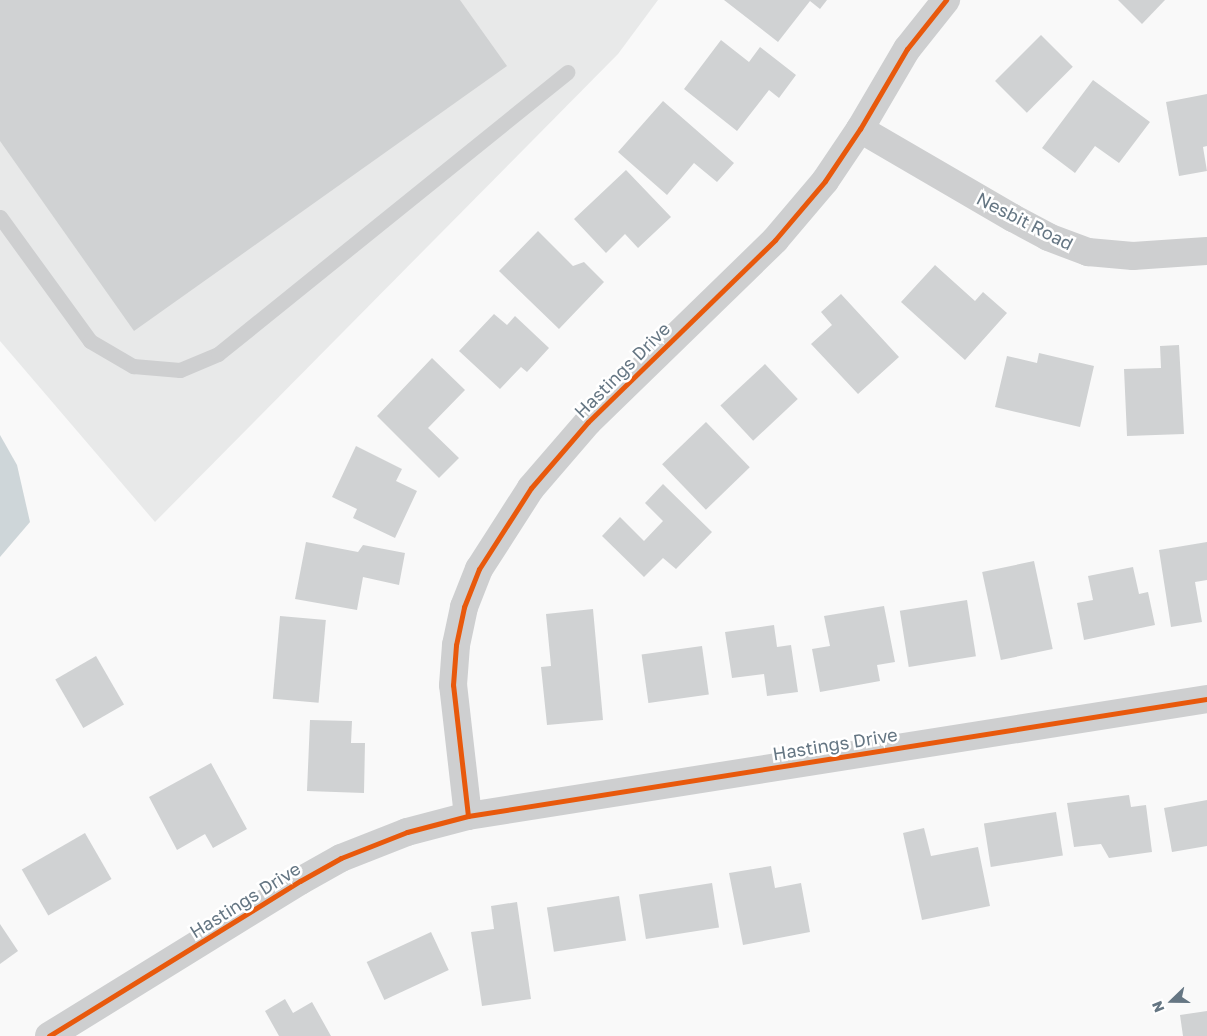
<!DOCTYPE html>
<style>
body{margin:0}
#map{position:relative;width:1207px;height:1036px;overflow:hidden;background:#f9f9f9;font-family:"Golos Text",sans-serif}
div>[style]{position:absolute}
.built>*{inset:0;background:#e8e9e9}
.water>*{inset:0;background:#ced6d9}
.building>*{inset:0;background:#d0d2d3;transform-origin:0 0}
.service>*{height:15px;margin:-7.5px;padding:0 7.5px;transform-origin:7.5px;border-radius:7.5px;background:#cecfd0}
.minor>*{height:28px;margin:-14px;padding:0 14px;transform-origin:14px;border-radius:14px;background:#cecfd0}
.cycleway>*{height:5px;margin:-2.5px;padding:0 2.5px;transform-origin:2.5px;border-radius:2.5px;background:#e8590c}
span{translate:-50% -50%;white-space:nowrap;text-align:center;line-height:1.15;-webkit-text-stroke:5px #fff;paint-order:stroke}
.street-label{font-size:18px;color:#657683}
.north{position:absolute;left:1147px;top:976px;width:50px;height:50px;-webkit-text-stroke:4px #fff;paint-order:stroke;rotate:248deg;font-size:14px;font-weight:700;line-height:20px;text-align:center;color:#657683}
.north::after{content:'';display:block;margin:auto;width:18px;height:22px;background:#657683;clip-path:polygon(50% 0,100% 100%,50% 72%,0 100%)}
</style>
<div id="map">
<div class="built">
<div style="clip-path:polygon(0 0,658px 0,618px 54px,155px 522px,0 341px)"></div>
</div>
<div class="water">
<div style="clip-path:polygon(0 435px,17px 465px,30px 522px,0 557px)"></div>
</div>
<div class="building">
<div style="clip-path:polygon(0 0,460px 0,507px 66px,134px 331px,0 141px)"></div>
<div style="clip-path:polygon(724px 0,827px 0,820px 9px,810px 1px,778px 42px)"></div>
<div style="clip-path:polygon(1118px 0,1165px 0,1142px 24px)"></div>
<div style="left:1041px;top:35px;width:45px;height:65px;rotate:45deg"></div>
<div style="clip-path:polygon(721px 40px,749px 62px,760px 47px,796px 75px,779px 98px,769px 90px,737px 131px,684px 89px)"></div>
<div style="clip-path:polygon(1093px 80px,1150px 122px,1119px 163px,1095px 146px,1075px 173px,1042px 148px)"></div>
<div style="clip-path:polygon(1207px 94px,1207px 146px,1203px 147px,1207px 171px,1179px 176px,1166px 102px)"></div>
<div style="clip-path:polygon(663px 101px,734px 163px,717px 182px,694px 163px,667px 195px,618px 152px)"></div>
<div style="clip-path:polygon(626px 170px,671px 217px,638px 248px,625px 234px,606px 253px,574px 219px)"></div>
<div style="clip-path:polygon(538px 231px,573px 266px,584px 262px,604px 282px,559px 329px,499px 271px)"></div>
<div style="clip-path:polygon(935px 265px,975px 301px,983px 292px,1007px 313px,965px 360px,901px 302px)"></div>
<div style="clip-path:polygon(841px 294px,899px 357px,858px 394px,811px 344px,832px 325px,821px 312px)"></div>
<div style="clip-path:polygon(494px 314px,507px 325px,515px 316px,549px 348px,527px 372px,521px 367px,500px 389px,459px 351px)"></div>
<div style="clip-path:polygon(1179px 345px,1184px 434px,1127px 436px,1124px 369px,1161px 368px,1160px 346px)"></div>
<div style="clip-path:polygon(1039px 353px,1094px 366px,1080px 427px,995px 407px,1007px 356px,1037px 363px)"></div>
<div style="clip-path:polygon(432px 358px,465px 390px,428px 428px,459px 458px,439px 478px,377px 416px)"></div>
<div style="left:765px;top:364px;width:48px;height:61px;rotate:47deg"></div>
<div style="left:706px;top:422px;width:63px;height:61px;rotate:46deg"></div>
<div style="clip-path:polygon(356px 446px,402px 469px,396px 481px,417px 491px,395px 538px,353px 518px,357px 509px,332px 497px)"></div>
<div style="clip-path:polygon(663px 484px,712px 532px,676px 569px,663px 558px,644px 577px,602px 536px,620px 517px,644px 541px,663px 521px,645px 503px)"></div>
<div style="clip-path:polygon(306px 542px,358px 552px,363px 545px,405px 553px,399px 585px,363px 577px,357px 610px,295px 599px)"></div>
<div style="clip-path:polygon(1207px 542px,1207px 580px,1195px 582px,1202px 622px,1171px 627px,1159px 550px)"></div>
<div style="left:1034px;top:561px;width:90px;height:53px;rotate:78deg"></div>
<div style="clip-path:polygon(1133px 567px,1139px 594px,1148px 592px,1155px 625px,1084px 640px,1077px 603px,1093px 600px,1088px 576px)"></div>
<div style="left:967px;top:600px;width:57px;height:68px;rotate:81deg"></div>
<div style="clip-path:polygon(884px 606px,895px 662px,877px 665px,880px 681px,820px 692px,812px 649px,830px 646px,824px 616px)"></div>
<div style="clip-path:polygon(593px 609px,603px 720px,547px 725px,541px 667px,551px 666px,546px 614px)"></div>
<div style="left:280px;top:616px;width:46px;height:83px;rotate:5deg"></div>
<div style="clip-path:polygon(774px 625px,777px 647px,791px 645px,798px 692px,767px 696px,764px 674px,732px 678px,725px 632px)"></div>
<div style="left:702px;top:646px;width:49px;height:61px;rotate:82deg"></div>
<div style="left:96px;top:656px;width:56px;height:47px;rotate:60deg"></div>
<div style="clip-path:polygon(310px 720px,352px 721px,351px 743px,365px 743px,364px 793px,307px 791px)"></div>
<div style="clip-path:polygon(211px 763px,247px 829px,213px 848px,205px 834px,177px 850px,149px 797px)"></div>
<div style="clip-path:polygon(1129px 795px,1131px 807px,1146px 805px,1152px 852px,1109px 858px,1101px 844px,1074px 847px,1067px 803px)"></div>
<div style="clip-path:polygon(1207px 800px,1207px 846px,1172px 852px,1164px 808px)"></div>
<div style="left:1056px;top:812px;width:44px;height:73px;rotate:81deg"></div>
<div style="clip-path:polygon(924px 828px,931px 856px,978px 847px,990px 906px,922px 920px,903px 833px)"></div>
<div style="left:85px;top:833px;width:53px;height:73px;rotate:60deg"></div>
<div style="clip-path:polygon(771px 866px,775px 888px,801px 883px,810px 932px,743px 945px,729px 873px)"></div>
<div style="left:712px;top:883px;width:45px;height:74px;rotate:81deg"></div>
<div style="left:619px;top:896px;width:45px;height:73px;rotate:81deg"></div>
<div style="clip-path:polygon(517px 902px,531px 999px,482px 1006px,471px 932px,494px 929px,491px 906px)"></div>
<div style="clip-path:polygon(0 924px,18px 951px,0 964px)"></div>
<div style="left:431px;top:932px;width:42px;height:71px;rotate:65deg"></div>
<div style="clip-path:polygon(285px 999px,293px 1013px,312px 1002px,331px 1036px,279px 1036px,265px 1011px)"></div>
<div style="clip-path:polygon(1207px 1011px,1207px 1036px,1183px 1036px,1180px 1015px)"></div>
</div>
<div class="service">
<div style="left:0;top:217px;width:153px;rotate:54deg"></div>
<div style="left:90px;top:341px;width:50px;rotate:30.2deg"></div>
<div style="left:133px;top:366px;width:47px;rotate:4.9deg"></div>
<div style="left:180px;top:370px;width:41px;rotate:-22.8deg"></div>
<div style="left:218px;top:354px;width:449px;rotate:-38.9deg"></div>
</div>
<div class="minor">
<div style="left:860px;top:129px;width:177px;rotate:30.2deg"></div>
<div style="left:1013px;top:218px;width:40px;rotate:28deg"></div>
<div style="left:1048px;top:237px;width:43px;rotate:20.6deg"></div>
<div style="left:1088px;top:252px;width:45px;rotate:5.1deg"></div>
<div style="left:1133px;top:256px;width:74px;rotate:-3.9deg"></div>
<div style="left:468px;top:816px;width:132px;rotate:-96.5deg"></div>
<div style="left:453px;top:685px;width:40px;rotate:-85.7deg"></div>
<div style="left:456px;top:645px;width:39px;rotate:-78deg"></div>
<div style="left:464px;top:607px;width:41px;rotate:-68.5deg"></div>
<div style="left:479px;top:569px;width:96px;rotate:-57.3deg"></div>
<div style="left:531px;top:488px;width:87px;rotate:-49.2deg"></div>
<div style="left:588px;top:422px;width:261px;rotate:-44.2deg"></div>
<div style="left:775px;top:240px;width:77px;rotate:-49.7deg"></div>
<div style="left:825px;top:181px;width:63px;rotate:-56.1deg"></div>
<div style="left:860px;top:129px;width:93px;rotate:-59.6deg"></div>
<div style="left:907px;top:49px;width:63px;rotate:-51.5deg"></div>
<div style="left:49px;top:1036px;width:295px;rotate:-31.7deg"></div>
<div style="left:300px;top:881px;width:47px;rotate:-29.3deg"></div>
<div style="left:341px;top:858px;width:71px;rotate:-21.5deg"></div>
<div style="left:407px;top:832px;width:63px;rotate:-14.7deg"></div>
<div style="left:468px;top:816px;width:748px;rotate:-9deg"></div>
</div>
<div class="cycleway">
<div style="left:468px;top:816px;width:132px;rotate:-96.5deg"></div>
<div style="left:453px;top:685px;width:40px;rotate:-85.7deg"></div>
<div style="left:456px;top:645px;width:39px;rotate:-78deg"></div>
<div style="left:464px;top:607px;width:41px;rotate:-68.5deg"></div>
<div style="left:479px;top:569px;width:96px;rotate:-57.3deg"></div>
<div style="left:531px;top:488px;width:87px;rotate:-49.2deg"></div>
<div style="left:588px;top:422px;width:261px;rotate:-44.2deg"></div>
<div style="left:775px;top:240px;width:77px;rotate:-49.7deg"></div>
<div style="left:825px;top:181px;width:63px;rotate:-56.1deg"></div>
<div style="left:860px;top:129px;width:93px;rotate:-59.6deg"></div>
<div style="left:907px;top:49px;width:63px;rotate:-51.5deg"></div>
<div style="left:49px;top:1036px;width:295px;rotate:-31.7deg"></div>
<div style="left:300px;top:881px;width:47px;rotate:-29.3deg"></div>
<div style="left:341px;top:858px;width:71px;rotate:-21.5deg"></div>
<div style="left:407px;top:832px;width:63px;rotate:-14.7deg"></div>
<div style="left:468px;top:816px;width:748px;rotate:-9deg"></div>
</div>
<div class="street-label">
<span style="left:1025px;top:221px;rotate:27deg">Nesbit Road</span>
<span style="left:622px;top:370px;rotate:-45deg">Hastings Drive</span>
<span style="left:835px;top:744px;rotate:-9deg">Hastings Drive</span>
<span style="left:245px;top:900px;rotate:-32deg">Hastings Drive</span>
</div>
<div class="north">N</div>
</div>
